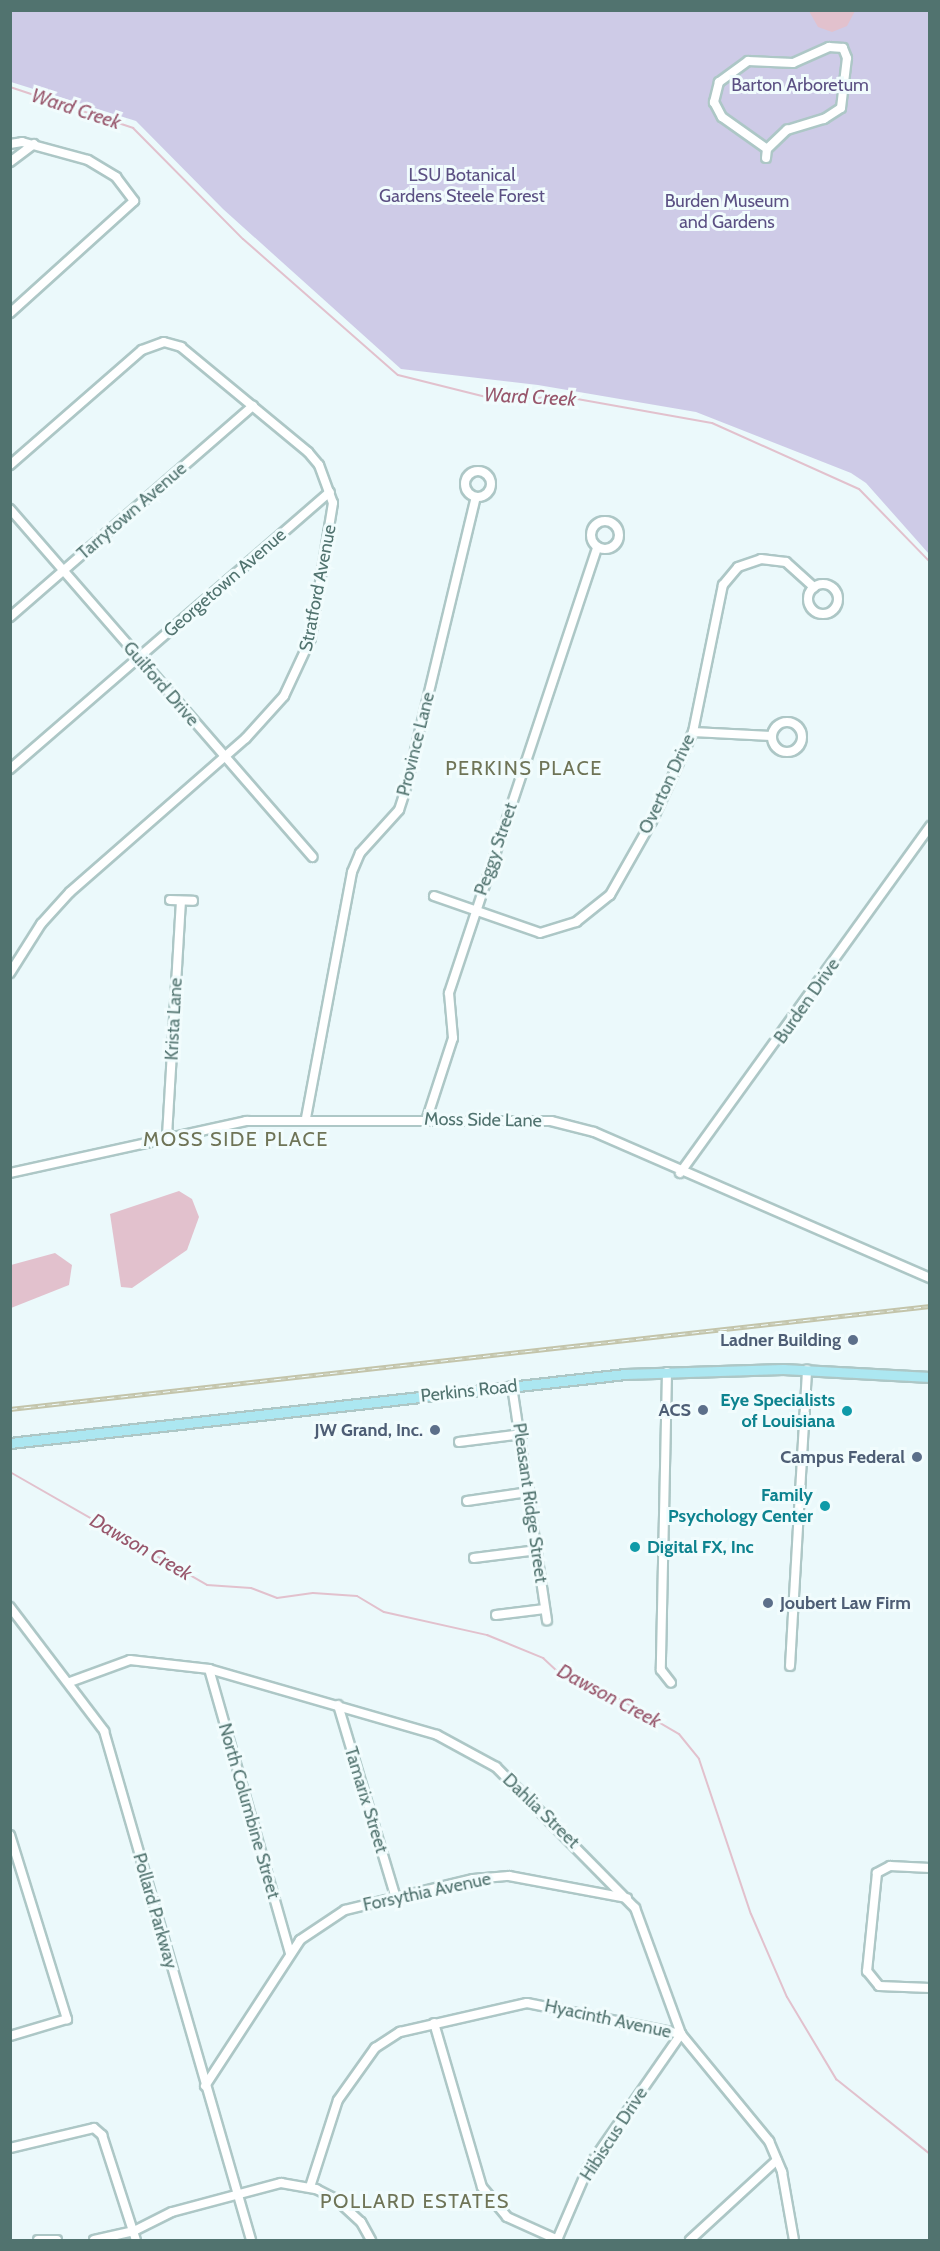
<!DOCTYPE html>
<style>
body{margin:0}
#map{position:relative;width:940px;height:2251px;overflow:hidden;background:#ebf9fb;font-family:Cabin,sans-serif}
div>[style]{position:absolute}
.green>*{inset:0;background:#cecbe7}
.water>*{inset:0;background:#e2c1cd}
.stream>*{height:2px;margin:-1px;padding:0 1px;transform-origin:1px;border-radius:1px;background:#e2c1cd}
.roads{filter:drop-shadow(2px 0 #adc7c6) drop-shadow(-2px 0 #adc7c6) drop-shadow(0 2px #adc7c6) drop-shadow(0 -2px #adc7c6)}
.minor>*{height:8px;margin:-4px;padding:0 4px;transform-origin:4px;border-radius:4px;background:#fff}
.minor>.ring{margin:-4px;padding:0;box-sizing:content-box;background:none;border:8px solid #fff;border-radius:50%}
.major>*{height:9px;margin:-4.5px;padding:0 4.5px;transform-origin:4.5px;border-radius:4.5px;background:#ace7f1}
.rail>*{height:4.5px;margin-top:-2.25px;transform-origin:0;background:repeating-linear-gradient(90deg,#f1fcfd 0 7px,#c3c4aa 0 14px);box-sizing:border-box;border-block:2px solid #c3c4aa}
.dots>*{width:16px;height:16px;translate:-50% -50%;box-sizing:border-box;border:3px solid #f1fcfd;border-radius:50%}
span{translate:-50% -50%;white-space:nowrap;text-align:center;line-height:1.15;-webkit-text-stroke:6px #f1fcfd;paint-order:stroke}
.park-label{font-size:18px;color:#5b5083}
.street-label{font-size:18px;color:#51736f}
.service-label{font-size:18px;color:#4e5e75;font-weight:700}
.right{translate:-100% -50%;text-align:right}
.left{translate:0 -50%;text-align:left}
.culture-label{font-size:18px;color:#0d838f;font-weight:700}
.water-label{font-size:20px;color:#98576c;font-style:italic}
.neighbourhood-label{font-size:20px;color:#6f7457;letter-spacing:1.5px}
.frame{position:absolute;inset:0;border:12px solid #51736f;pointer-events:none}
</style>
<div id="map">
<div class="green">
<div style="clip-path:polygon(10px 11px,929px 11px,929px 554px,866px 483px,851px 473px,696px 412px,538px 385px,401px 369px,223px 209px,136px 121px,11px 82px)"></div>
</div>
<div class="water">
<div style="clip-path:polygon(855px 11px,847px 26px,832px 32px,818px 27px,809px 11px)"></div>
<div style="clip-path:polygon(179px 1191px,192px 1199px,199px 1217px,187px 1250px,132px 1288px,121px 1287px,110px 1214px)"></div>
<div style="clip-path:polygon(55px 1253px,72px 1265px,69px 1285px,11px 1308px,11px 1265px)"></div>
</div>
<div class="stream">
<div style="left:10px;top:87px;width:130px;rotate:18.4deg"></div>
<div style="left:133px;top:128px;width:156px;rotate:45.3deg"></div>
<div style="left:243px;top:239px;width:206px;rotate:41.3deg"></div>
<div style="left:398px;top:375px;width:99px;rotate:14deg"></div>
<div style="left:494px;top:399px;width:72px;rotate:-1.6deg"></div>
<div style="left:566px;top:397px;width:148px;rotate:10.1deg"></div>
<div style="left:712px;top:423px;width:161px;rotate:24.2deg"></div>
<div style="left:859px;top:489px;width:102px;rotate:45.8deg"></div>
<div style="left:10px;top:1472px;width:227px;rotate:29.8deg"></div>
<div style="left:207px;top:1585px;width:44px;rotate:3.9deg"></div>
<div style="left:251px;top:1588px;width:28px;rotate:21deg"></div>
<div style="left:277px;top:1598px;width:36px;rotate:-8deg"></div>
<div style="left:313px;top:1593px;width:44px;rotate:3.9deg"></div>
<div style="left:357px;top:1596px;width:31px;rotate:31deg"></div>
<div style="left:384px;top:1612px;width:106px;rotate:12.6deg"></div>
<div style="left:487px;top:1635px;width:61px;rotate:22.3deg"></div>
<div style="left:543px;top:1658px;width:26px;rotate:43deg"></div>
<div style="left:562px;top:1676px;width:48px;rotate:19.6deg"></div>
<div style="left:607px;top:1692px;width:83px;rotate:30.3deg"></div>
<div style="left:679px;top:1734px;width:32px;rotate:51deg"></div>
<div style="left:699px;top:1759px;width:163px;rotate:71.5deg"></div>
<div style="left:751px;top:1914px;width:90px;rotate:66.6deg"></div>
<div style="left:787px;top:1997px;width:96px;rotate:59.1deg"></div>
<div style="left:836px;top:2079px;width:120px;rotate:38.6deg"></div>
</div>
<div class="roads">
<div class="minor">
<div style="left:10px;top:144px;width:12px;rotate:-9deg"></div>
<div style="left:22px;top:142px;width:68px;rotate:15.3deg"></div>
<div style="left:88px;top:160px;width:33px;rotate:31deg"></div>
<div style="left:116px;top:177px;width:30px;rotate:53deg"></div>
<div style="left:134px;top:201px;width:167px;rotate:137.9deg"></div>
<div style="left:766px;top:158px;width:9px;rotate:-84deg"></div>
<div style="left:767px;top:149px;width:28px;rotate:-44deg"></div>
<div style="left:787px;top:130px;width:39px;rotate:-17deg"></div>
<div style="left:824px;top:119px;width:20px;rotate:-33deg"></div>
<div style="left:841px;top:108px;width:50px;rotate:-83.2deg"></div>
<div style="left:847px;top:58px;width:11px;rotate:-112deg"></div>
<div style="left:843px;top:48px;width:14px;rotate:-176deg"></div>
<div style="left:829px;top:47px;width:39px;rotate:156deg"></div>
<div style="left:793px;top:63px;width:45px;rotate:-177.5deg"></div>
<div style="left:748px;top:61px;width:36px;rotate:144deg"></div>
<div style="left:719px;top:82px;width:21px;rotate:104deg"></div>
<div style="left:714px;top:102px;width:17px;rotate:62deg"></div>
<div style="left:722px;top:117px;width:55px;rotate:35.4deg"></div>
<div style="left:10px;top:162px;width:30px;rotate:-37deg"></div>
<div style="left:10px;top:465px;width:175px;rotate:-41.1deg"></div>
<div style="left:142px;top:350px;width:23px;rotate:-20deg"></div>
<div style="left:164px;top:342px;width:18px;rotate:16deg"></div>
<div style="left:181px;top:347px;width:165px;rotate:39.6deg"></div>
<div style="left:308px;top:452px;width:17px;rotate:50deg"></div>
<div style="left:319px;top:465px;width:40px;rotate:69.8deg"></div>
<div style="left:333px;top:503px;width:137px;rotate:99.3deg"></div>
<div style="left:311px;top:638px;width:64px;rotate:115deg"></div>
<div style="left:284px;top:696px;width:57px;rotate:132.1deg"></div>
<div style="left:246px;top:738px;width:234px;rotate:138.8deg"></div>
<div style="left:70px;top:892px;width:43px;rotate:132.2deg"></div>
<div style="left:41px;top:924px;width:58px;rotate:122.3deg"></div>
<div class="ring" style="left:465px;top:471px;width:18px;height:18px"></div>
<div style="left:10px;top:509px;width:461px;rotate:49deg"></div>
<div class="ring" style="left:591px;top:521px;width:20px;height:20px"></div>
<div class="ring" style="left:808px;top:584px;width:22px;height:22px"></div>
<div style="left:10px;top:617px;width:322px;rotate:-41deg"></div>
<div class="ring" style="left:772px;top:722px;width:22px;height:22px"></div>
<div style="left:693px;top:732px;width:78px;rotate:2.9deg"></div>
<div style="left:10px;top:769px;width:423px;rotate:-40.9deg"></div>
<div style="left:434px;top:896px;width:112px;rotate:19.2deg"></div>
<div style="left:540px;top:933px;width:38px;rotate:-17deg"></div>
<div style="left:576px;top:922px;width:43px;rotate:-38.5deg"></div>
<div style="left:610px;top:895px;width:85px;rotate:-60.4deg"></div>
<div style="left:652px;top:821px;width:98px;rotate:-65.3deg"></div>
<div style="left:693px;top:732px;width:150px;rotate:-78.5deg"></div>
<div style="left:723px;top:585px;width:23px;rotate:-50deg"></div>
<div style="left:738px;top:567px;width:24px;rotate:-19deg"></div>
<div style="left:761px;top:559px;width:25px;rotate:7deg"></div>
<div style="left:786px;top:562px;width:38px;rotate:42deg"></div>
<div style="left:170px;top:900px;width:23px;rotate:2deg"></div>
<div style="left:306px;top:1118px;width:250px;rotate:-79.4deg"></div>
<div style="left:352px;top:872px;width:21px;rotate:-67deg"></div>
<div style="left:360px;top:853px;width:58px;rotate:-47.8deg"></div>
<div style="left:399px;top:810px;width:19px;rotate:-72deg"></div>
<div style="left:405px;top:792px;width:303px;rotate:-76.5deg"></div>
<div style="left:427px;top:1118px;width:84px;rotate:-72deg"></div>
<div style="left:453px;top:1038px;width:45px;rotate:-95.1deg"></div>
<div style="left:449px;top:993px;width:470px;rotate:-71.6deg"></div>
<div style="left:167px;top:1136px;width:235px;rotate:-86.6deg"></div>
<div style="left:10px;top:1173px;width:242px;rotate:-12.4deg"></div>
<div style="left:246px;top:1121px;width:305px"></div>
<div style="left:551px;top:1121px;width:44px;rotate:14.3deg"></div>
<div style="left:594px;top:1132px;width:366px;rotate:23.5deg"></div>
<div style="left:680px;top:1173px;width:428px;rotate:-54.2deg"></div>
<div style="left:667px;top:1372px;width:298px;rotate:91.2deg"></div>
<div style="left:661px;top:1670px;width:16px;rotate:52deg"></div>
<div style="left:512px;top:1386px;width:237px;rotate:81.5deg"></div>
<div style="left:459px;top:1442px;width:64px;rotate:-7.2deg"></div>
<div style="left:467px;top:1501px;width:63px;rotate:-8.3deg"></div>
<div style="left:474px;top:1558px;width:64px;rotate:-7.1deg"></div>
<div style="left:10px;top:1607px;width:156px;rotate:52.8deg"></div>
<div style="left:104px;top:1731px;width:530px;rotate:73.89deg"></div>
<div style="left:496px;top:1615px;width:49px;rotate:-7deg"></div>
<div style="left:790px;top:1666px;width:297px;rotate:-86.7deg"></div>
<div style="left:209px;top:1669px;width:295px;rotate:74.1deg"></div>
<div style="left:70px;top:1682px;width:64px;rotate:-20.1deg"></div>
<div style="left:130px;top:1660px;width:80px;rotate:6.5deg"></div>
<div style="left:209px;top:1669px;width:237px;rotate:16.1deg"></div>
<div style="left:437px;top:1735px;width:67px;rotate:28.5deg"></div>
<div style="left:496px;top:1767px;width:198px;rotate:45.4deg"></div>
<div style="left:635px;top:1908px;width:134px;rotate:69.9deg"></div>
<div style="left:681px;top:2034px;width:139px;rotate:50.6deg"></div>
<div style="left:769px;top:2141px;width:34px;rotate:67deg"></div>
<div style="left:782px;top:2172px;width:69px;rotate:80deg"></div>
<div style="left:338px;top:1705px;width:198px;rotate:73.3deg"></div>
<div style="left:10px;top:1835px;width:193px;rotate:72.8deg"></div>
<div style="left:67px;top:2019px;width:59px;rotate:163.4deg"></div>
<div style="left:930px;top:1868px;width:40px;rotate:-177.1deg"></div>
<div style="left:890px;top:1866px;width:15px;rotate:152deg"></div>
<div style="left:877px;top:1873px;width:99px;rotate:95.8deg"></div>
<div style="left:867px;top:1971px;width:19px;rotate:51deg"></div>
<div style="left:879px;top:1986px;width:51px;rotate:2.2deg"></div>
<div style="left:434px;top:2023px;width:171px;rotate:73.7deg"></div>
<div style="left:482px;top:2187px;width:39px;rotate:50deg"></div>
<div style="left:507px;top:2217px;width:56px;rotate:24.3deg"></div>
<div style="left:205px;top:2086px;width:174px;rotate:-56.9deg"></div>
<div style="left:300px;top:1940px;width:54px;rotate:-33.7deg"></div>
<div style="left:345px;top:1910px;width:132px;rotate:-13.6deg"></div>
<div style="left:473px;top:1879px;width:36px;rotate:-5deg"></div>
<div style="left:509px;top:1876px;width:120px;rotate:10.6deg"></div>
<div style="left:10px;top:2148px;width:86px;rotate:-13.4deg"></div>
<div style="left:94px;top:2128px;width:11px;rotate:41deg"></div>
<div style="left:102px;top:2135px;width:110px;rotate:72.1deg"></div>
<div style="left:310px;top:2187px;width:91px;rotate:-72.2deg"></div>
<div style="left:338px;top:2100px;width:64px;rotate:-54.6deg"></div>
<div style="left:375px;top:2048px;width:30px;rotate:-33deg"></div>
<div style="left:400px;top:2032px;width:130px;rotate:-12.9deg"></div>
<div style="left:527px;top:2003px;width:157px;rotate:11.4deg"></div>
<div style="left:681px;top:2034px;width:163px;rotate:124.8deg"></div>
<div style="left:588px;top:2168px;width:78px;rotate:113.3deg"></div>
<div style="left:38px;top:2240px;width:19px"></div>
<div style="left:94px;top:2240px;width:41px;rotate:-12.7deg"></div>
<div style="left:134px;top:2231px;width:42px;rotate:-26.6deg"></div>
<div style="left:172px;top:2212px;width:113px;rotate:-14.9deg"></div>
<div style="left:281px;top:2183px;width:36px;rotate:10deg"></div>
<div style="left:316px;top:2189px;width:22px;rotate:27deg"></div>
<div style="left:336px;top:2199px;width:34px;rotate:43deg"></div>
<div style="left:361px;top:2222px;width:21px;rotate:61deg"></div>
<div style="left:690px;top:2240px;width:118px;rotate:-42.6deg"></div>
</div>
<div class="major">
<div style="left:10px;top:1443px;width:619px;rotate:-6.4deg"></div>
<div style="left:625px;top:1374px;width:158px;rotate:-1.8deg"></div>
<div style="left:783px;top:1369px;width:147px;rotate:3.1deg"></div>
</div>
</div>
<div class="rail">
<div style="left:10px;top:1409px;width:926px;rotate:-6.39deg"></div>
</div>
<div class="dots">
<div style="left:853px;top:1340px;background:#5c6f8a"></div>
<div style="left:703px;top:1410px;background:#5c6f8a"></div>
<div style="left:847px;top:1411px;background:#0f9aa8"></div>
<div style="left:435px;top:1430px;background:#5c6f8a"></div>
<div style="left:917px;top:1457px;background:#5c6f8a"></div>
<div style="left:825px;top:1506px;background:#0f9aa8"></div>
<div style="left:635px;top:1547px;background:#0f9aa8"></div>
<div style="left:768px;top:1603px;background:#5c6f8a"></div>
</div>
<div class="park-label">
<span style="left:800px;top:85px">Barton Arboretum</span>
<span style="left:462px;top:186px">LSU Botanical<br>Gardens Steele Forest</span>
<span style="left:727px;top:212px">Burden Museum<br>and Gardens</span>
</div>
<div class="street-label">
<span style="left:132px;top:511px;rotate:-41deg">Tarrytown Avenue</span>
<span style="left:225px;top:583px;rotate:-41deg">Georgetown Avenue</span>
<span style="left:318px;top:588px;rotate:-79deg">Stratford Avenue</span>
<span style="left:161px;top:684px;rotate:49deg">Guilford Drive</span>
<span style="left:416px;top:744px;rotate:-76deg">Province Lane</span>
<span style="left:667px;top:784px;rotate:-65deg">Overton Drive</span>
<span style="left:496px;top:849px;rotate:-71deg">Peggy Street</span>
<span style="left:807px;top:1001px;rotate:-55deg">Burden Drive</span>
<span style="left:174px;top:1019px;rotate:-87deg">Krista Lane</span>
<span style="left:483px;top:1120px;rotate:1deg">Moss Side Lane</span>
<span style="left:469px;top:1391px;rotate:-6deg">Perkins Road</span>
<span style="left:530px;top:1503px;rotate:82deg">Pleasant Ridge Street</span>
<span style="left:366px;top:1800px;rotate:73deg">Tamarix Street</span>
<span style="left:249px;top:1811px;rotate:74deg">North Columbine Street</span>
<span style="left:541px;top:1811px;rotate:44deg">Dahlia Street</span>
<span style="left:427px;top:1892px;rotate:-12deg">Forsythia Avenue</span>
<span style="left:155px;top:1911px;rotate:74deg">Pollard Parkway</span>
<span style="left:608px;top:2019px;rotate:12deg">Hyacinth Avenue</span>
<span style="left:614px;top:2134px;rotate:-57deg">Hibiscus Drive</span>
</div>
<div class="service-label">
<span class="right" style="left:841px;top:1340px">Ladner Building</span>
<span class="right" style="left:691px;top:1410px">ACS</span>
<span class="right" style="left:423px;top:1430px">JW Grand, Inc.</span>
<span class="right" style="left:905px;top:1457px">Campus Federal</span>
<span class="left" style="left:780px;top:1603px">Joubert Law Firm</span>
</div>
<div class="culture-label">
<span class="right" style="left:835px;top:1411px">Eye Specialists<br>of Louisiana</span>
<span class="right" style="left:813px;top:1506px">Family<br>Psychology Center</span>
<span class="left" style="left:647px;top:1547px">Digital FX, Inc</span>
</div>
<div class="water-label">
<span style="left:76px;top:109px;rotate:18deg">Ward Creek</span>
<span style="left:530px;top:397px;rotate:3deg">Ward Creek</span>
<span style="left:141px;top:1547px;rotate:30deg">Dawson Creek</span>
<span style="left:609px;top:1696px;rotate:28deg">Dawson Creek</span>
</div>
<div class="neighbourhood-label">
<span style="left:524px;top:768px">PERKINS PLACE</span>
<span style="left:236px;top:1139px">MOSS SIDE PLACE</span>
<span style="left:415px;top:2201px">POLLARD ESTATES</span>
</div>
<div class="frame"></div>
</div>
